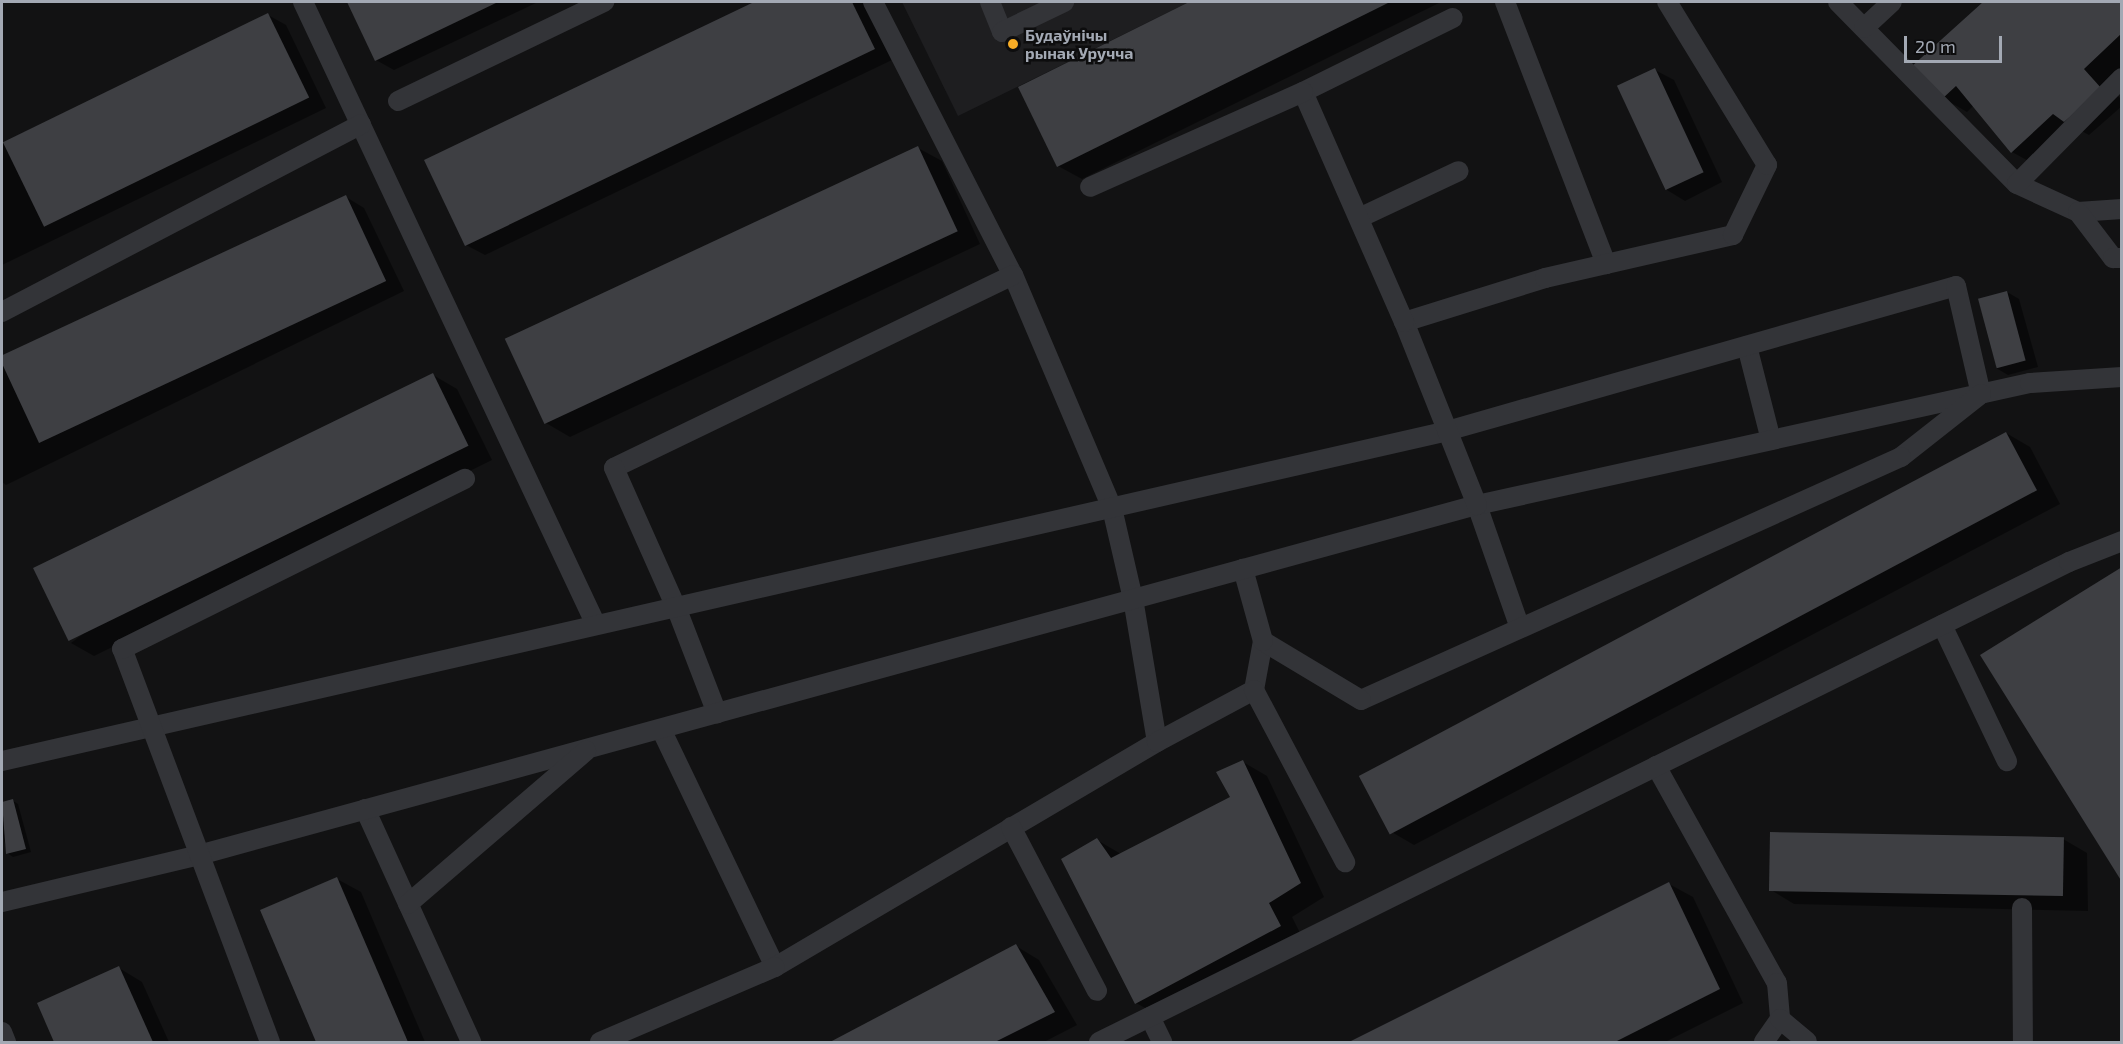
<!DOCTYPE html>
<meta charset="utf-8">
<style>
body{margin:0}
#map{position:relative;width:2123px;height:1044px;overflow:hidden;background:#121213;font-family:"Exo 2",sans-serif}
div>[style]{position:absolute}
.built>*{inset:0;background:#1e1e20}
.shadow>*{inset:0;background:#0007}
.building>*{inset:0;background:#3e3f43;transform-origin:0 0}
.lane>*{height:20px;margin:-10px;padding:0 10px;transform-origin:10px;border-radius:10px;background:#333438}
.dots>*{width:16px;height:16px;translate:-50% -50%;box-sizing:border-box;border:3px solid #0d0d0e;border-radius:50%}
span{translate:-50% -50%;white-space:nowrap;text-align:center;line-height:1.15;-webkit-text-stroke:5px #0d0d0e;paint-order:stroke}
.poi-label{font-size:16px;color:#a3a9b4;font-weight:700}
.left{translate:0 -50%;text-align:left}
.frame{position:absolute;inset:0;border:3px solid #a3a9b4;pointer-events:none}
.scale{position:absolute;left:1904px;top:36px;width:98px;height:27px;box-sizing:border-box;border:3px solid #a3a9b4;border-top:0;padding-left:8px;font-size:18px;line-height:21px;white-space:nowrap;color:#a3a9b4;-webkit-text-stroke:4px #0d0d0e;paint-order:stroke}
</style>
<div id="map">
<div class="built">
<div style="clip-path:polygon(902px 2px,1189px 2px,958px 116px)"></div>
</div>
<div class="shadow">
<div style="clip-path:polygon(348px 2px,538px 2px,394px 70px,376px 60px)"></div>
<div style="clip-path:polygon(758px 2px,865px 2px,892px 60px,485px 255px,466px 245px,426px 161px)"></div>
<div style="clip-path:polygon(1193px 2px,1441px 2px,1082px 179px,1058px 166px,1020px 87px)"></div>
<div style="clip-path:polygon(1985px 2px,2122px 2px,2122px 69px,2106px 84px,2122px 100px,2122px 106px,2089px 135px,2076px 128px,2036px 165px,2012px 152px,1974px 105px,1967px 112px,1943px 98px,1914px 67px)"></div>
<div style="clip-path:polygon(268px 15px,286px 25px,326px 108px,2px 265px,2px 143px)"></div>
<div style="clip-path:polygon(1655px 70px,1674px 80px,1722px 182px,1685px 201px,1667px 190px)"></div>
<div style="clip-path:polygon(918px 148px,942px 161px,980px 244px,570px 437px,546px 423px)"></div>
<div style="clip-path:polygon(346px 197px,364px 208px,404px 291px,6px 485px,2px 482px,2px 365px)"></div>
<div style="clip-path:polygon(2007px 292px,2019px 299px,2038px 367px,2008px 375px,1996px 368px)"></div>
<div style="clip-path:polygon(433px 375px,457px 389px,492px 460px,94px 656px,71px 643px)"></div>
<div style="clip-path:polygon(2006px 433px,2030px 447px,2060px 504px,1414px 845px,1390px 831px)"></div>
<div style="clip-path:polygon(1243px 762px,1267px 776px,1324px 897px,1292px 917px,1303px 939px,1160px 1016px,1136px 1003px,1097px 840px,1121px 854px,1232px 798px)"></div>
<div style="clip-path:polygon(13px 801px,18px 804px,31px 852px,13px 857px,7px 853px,2px 831px,2px 804px)"></div>
<div style="clip-path:polygon(2063px 839px,2087px 853px,2088px 911px,1794px 904px,1771px 890px)"></div>
<div style="clip-path:polygon(337px 879px,361px 892px,425px 1042px,317px 1042px,262px 911px)"></div>
<div style="clip-path:polygon(1669px 884px,1693px 897px,1743px 1003px,1665px 1042px,1352px 1042px)"></div>
<div style="clip-path:polygon(1016px 946px,1039px 960px,1077px 1025px,1044px 1042px,833px 1042px)"></div>
<div style="clip-path:polygon(119px 968px,142px 982px,169px 1042px,56px 1042px,39px 1004px)"></div>
</div>
<div class="building">
<div style="clip-path:polygon(347px 2px,498px 2px,375px 61px)"></div>
<div style="clip-path:polygon(754px 2px,852px 2px,875px 49px,465px 246px,424px 160px)"></div>
<div style="clip-path:polygon(1189px 2px,1390px 2px,1057px 167px,1018px 87px)"></div>
<div style="clip-path:polygon(1983px 2px,2122px 2px,2122px 33px,2084px 69px,2102px 89px,2064px 122px,2053px 114px,2011px 153px,1956px 86px,1942px 99px,1911px 67px)"></div>
<div style="left:268px;top:13px;width:94px;height:295px;rotate:64deg"></div>
<div style="left:1655px;top:68px;width:115px;height:42px;rotate:65deg"></div>
<div style="left:918px;top:146px;width:94px;height:456px;rotate:65deg"></div>
<div style="left:346px;top:195px;width:95px;height:383px;rotate:65deg"></div>
<div style="left:2007px;top:291px;width:72px;height:30px;rotate:75deg"></div>
<div style="left:433px;top:373px;width:81px;height:445px;rotate:64deg"></div>
<div style="left:2006px;top:432px;width:66px;height:733px;rotate:62deg"></div>
<div style="clip-path:polygon(2122px 567px,2122px 882px,1980px 655px)"></div>
<div style="clip-path:polygon(1243px 760px,1301px 883px,1269px 903px,1281px 926px,1135px 1004px,1061px 859px,1097px 838px,1111px 858px,1230px 797px,1216px 772px)"></div>
<div style="clip-path:polygon(13px 799px,26px 849px,6px 854px,2px 802px)"></div>
<div style="left:1770px;top:832px;width:294px;height:59px;rotate:1deg"></div>
<div style="clip-path:polygon(337px 877px,408px 1042px,316px 1042px,260px 910px)"></div>
<div style="clip-path:polygon(1669px 882px,1720px 989px,1615px 1042px,1349px 1042px)"></div>
<div style="clip-path:polygon(1016px 944px,1055px 1012px,995px 1042px,830px 1042px)"></div>
<div style="clip-path:polygon(119px 966px,153px 1042px,54px 1042px,37px 1003px)"></div>
</div>
<div class="lane">
<div style="left:303px;top:2px;width:688px;rotate:64.81deg"></div>
<div style="left:873px;top:2px;width:307px;rotate:62.9deg"></div>
<div style="left:990px;top:2px;width:32px;rotate:68deg"></div>
<div style="left:1002px;top:32px;width:69px;rotate:-25.8deg"></div>
<div style="left:1505px;top:2px;width:281px;rotate:68.9deg"></div>
<div style="left:1838px;top:2px;width:255px;rotate:45.5deg"></div>
<div style="left:2017px;top:184px;width:67px;rotate:24.7deg"></div>
<div style="left:2078px;top:212px;width:44px;rotate:-3.9deg"></div>
<div style="left:1864px;top:28px;width:38px;rotate:-43deg"></div>
<div style="left:1303px;top:92px;width:167px;rotate:-26.3deg"></div>
<div style="left:398px;top:101px;width:229px;rotate:-25.7deg"></div>
<div style="left:2017px;top:184px;width:149px;rotate:-45.3deg"></div>
<div style="left:2078px;top:212px;width:58px;rotate:52.7deg"></div>
<div style="left:2113px;top:258px;width:9px"></div>
<div style="left:1359px;top:218px;width:110px;rotate:-25.2deg"></div>
<div style="left:2px;top:312px;width:405px;rotate:-27.6deg"></div>
<div style="left:1404px;top:322px;width:148px;rotate:-17.3deg"></div>
<div style="left:1545px;top:278px;width:193px;rotate:-12.9deg"></div>
<div style="left:1733px;top:235px;width:78px;rotate:-64.1deg"></div>
<div style="left:1767px;top:165px;width:191px;rotate:-121.5deg"></div>
<div style="left:1747px;top:346px;width:97px;rotate:75.7deg"></div>
<div style="left:1942px;top:625px;width:151px;rotate:64.5deg"></div>
<div style="left:1520px;top:628px;width:130px;rotate:-109.3deg"></div>
<div style="left:1477px;top:505px;width:566px;rotate:-12.44deg"></div>
<div style="left:2030px;top:383px;width:92px;rotate:-3.7deg"></div>
<div style="left:1254px;top:690px;width:50px;rotate:-79.6deg"></div>
<div style="left:661px;top:729px;width:264px;rotate:64.4deg"></div>
<div style="left:775px;top:967px;width:443px;rotate:-30.5deg"></div>
<div style="left:1157px;top:742px;width:145px;rotate:-99.5deg"></div>
<div style="left:1133px;top:599px;width:93px;rotate:-103deg"></div>
<div style="left:1112px;top:508px;width:253px;rotate:-113deg"></div>
<div style="left:1013px;top:275px;width:443px;rotate:154.2deg"></div>
<div style="left:614px;top:468px;width:152px;rotate:66deg"></div>
<div style="left:676px;top:607px;width:114px;rotate:68.9deg"></div>
<div style="left:1157px;top:742px;width:110px;rotate:-28.2deg"></div>
<div style="left:1254px;top:690px;width:195px;rotate:62.1deg"></div>
<div style="left:2px;top:761px;width:1482px;rotate:-12.86deg"></div>
<div style="left:1447px;top:431px;width:529px;rotate:-15.9deg"></div>
<div style="left:1956px;top:286px;width:111px;rotate:77deg"></div>
<div style="left:1981px;top:394px;width:102px;rotate:141.8deg"></div>
<div style="left:1901px;top:457px;width:592px;rotate:155.77deg"></div>
<div style="left:1361px;top:700px;width:114px;rotate:-149deg"></div>
<div style="left:1263px;top:641px;width:75px;rotate:-105.5deg"></div>
<div style="left:1656px;top:766px;width:248px;rotate:60.9deg"></div>
<div style="left:1777px;top:983px;width:36px;rotate:85deg"></div>
<div style="left:1780px;top:1019px;width:28px;rotate:125deg"></div>
<div style="left:365px;top:809px;width:256px;rotate:65.5deg"></div>
<div style="left:1011px;top:827px;width:185px;rotate:62.3deg"></div>
<div style="left:2px;top:902px;width:203px;rotate:-13.4deg"></div>
<div style="left:199px;top:855px;width:1325px;rotate:-15.32deg"></div>
<div style="left:1477px;top:505px;width:197px;rotate:-111.7deg"></div>
<div style="left:1404px;top:322px;width:251px;rotate:-113.7deg"></div>
<div style="left:1303px;top:92px;width:233px;rotate:156deg"></div>
<div style="left:408px;top:904px;width:235px;rotate:-40.7deg"></div>
<div style="left:2022px;top:908px;width:134px;rotate:89.6deg"></div>
<div style="left:1150px;top:1017px;width:28px;rotate:64deg"></div>
<div style="left:1780px;top:1019px;width:35px;rotate:40deg"></div>
<div style="left:2px;top:1032px;width:11px;rotate:68deg"></div>
<div style="left:270px;top:1042px;width:420px;rotate:-110.6deg"></div>
<div style="left:122px;top:649px;width:383px;rotate:-26.4deg"></div>
<div style="left:600px;top:1042px;width:190px;rotate:-23.2deg"></div>
<div style="left:1099px;top:1042px;width:1082px;rotate:-26.33deg"></div>
<div style="left:2069px;top:562px;width:57px;rotate:-21.6deg"></div>
</div>
<div class="dots">
<div style="left:1013px;top:44px;background:#f7ac26"></div>
</div>
<div class="poi-label">
<span class="left" style="left:1025px;top:44px">Будаўнічы<br>рынак Уручча</span>
</div>
<div class="frame"></div>
<div class="scale">20 m</div>
</div>
